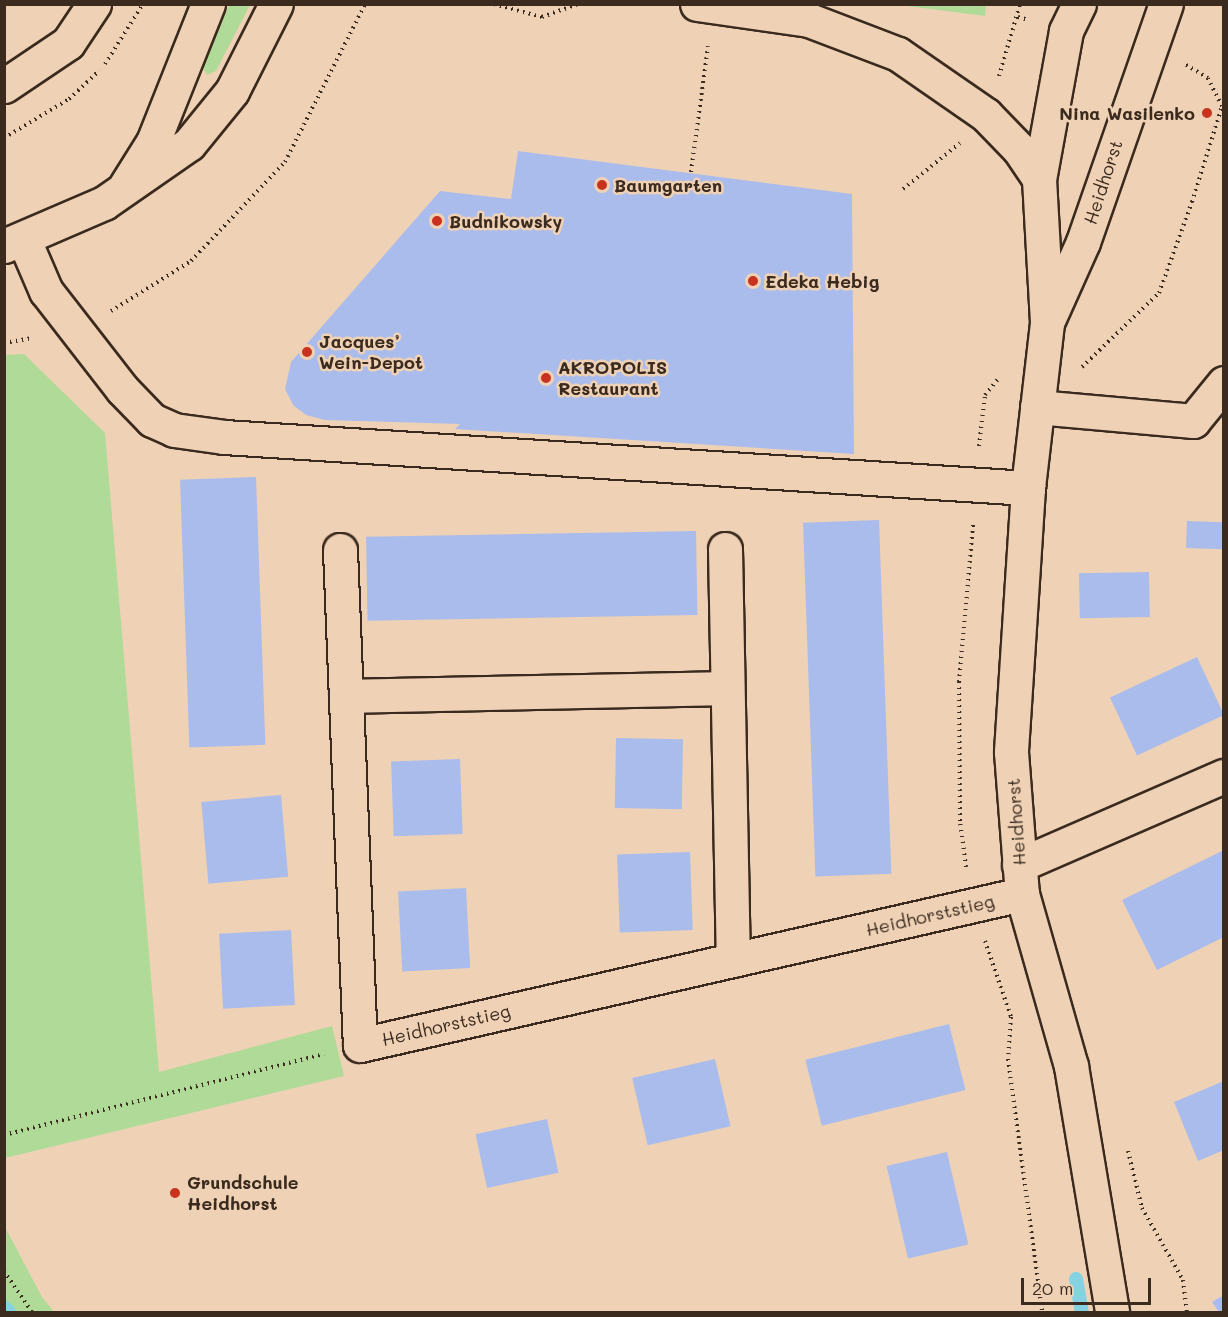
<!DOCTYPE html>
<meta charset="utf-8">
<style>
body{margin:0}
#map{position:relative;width:1228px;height:1317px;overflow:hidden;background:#efd2b6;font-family:Mali,sans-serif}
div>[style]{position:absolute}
.green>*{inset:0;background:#b0da97}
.stream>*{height:14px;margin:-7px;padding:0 7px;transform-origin:7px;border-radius:7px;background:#84d2e2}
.building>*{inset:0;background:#aabceb;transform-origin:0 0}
.path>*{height:4px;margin-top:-2px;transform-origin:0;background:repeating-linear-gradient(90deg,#3b2a1e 0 1.5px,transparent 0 6px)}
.roads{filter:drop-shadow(2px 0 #3b2a1e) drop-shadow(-2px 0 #3b2a1e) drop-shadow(0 2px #3b2a1e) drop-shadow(0 -2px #3b2a1e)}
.minor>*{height:33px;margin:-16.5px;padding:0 16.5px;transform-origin:16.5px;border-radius:16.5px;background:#efd2b6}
.major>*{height:33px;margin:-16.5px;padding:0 16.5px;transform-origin:16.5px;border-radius:16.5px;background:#efd2b6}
.dots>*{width:16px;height:16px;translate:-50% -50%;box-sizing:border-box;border:3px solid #efd2b6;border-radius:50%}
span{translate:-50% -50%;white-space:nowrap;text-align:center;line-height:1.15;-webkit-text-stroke:5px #efd2b6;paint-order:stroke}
.poi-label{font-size:18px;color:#3b2a1e;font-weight:700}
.right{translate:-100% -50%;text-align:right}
.left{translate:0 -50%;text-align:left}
.street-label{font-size:18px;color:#3b2a1e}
.frame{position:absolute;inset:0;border:6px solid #3b2a1e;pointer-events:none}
.scale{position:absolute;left:1021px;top:1278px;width:130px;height:27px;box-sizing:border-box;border:3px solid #3b2a1e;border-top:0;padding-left:8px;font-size:18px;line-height:21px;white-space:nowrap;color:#3b2a1e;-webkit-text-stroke:4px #efd2b6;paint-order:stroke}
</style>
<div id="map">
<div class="green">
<div style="clip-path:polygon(229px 5px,250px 5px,216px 71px,207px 75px,203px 68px)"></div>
<div style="clip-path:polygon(900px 5px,900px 4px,986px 5px,985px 16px)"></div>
<div style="clip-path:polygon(24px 354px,105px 433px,159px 1072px,332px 1026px,344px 1076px,5px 1158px,4px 355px)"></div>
<div style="clip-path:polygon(5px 1227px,42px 1297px,54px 1312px,5px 1312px)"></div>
</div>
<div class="stream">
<div style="left:1076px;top:1279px;width:34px;rotate:80deg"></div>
<div style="left:4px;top:1307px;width:7px;rotate:45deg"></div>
</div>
<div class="building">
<div style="clip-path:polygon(518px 151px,852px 194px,854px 454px,455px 429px,460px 424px,325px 420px,306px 415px,293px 405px,285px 389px,291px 362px,440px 191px,511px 199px)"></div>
<div style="left:256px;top:477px;width:268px;height:76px;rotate:88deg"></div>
<div style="left:879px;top:520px;width:354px;height:76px;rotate:88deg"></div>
<div style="left:1187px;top:521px;width:37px;height:27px;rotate:2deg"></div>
<div style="left:696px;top:531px;width:84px;height:330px;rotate:89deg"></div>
<div style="left:1149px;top:572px;width:45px;height:70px;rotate:89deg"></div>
<div style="left:1197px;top:657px;width:64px;height:96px;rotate:65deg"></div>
<div style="left:616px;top:738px;width:67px;height:70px;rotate:1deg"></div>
<div style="left:460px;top:759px;width:75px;height:69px;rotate:88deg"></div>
<div style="left:281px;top:795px;width:82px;height:80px;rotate:85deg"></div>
<div style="clip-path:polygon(1224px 850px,1224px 937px,1157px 970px,1122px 900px)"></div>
<div style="left:690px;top:852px;width:78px;height:73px;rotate:88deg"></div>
<div style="left:466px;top:888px;width:80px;height:68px;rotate:87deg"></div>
<div style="left:291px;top:930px;width:75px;height:72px;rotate:87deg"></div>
<div style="left:949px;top:1024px;width:68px;height:148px;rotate:76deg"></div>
<div style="left:715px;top:1059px;width:69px;height:85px;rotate:77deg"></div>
<div style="clip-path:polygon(1224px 1081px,1224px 1150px,1198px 1161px,1174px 1102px)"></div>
<div style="left:547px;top:1119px;width:55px;height:73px;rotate:78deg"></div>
<div style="left:947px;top:1152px;width:95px;height:62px;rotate:77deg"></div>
<div style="clip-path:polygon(1224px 1295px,1224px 1312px,1219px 1312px,1212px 1302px)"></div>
</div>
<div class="path">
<div style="left:494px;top:4px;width:50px;rotate:15.2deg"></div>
<div style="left:542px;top:17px;width:38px;rotate:-20deg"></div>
<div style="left:1018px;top:17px;width:11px;rotate:15deg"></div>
<div style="left:105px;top:64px;width:71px;rotate:-57.7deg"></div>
<div style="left:999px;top:76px;width:75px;rotate:-73.7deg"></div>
<div style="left:4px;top:138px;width:76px;rotate:-31deg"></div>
<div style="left:69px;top:99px;width:42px;rotate:-43.1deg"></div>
<div style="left:691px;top:172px;width:127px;rotate:-82.3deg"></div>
<div style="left:903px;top:189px;width:73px;rotate:-38.9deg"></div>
<div style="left:111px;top:311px;width:94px;rotate:-32deg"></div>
<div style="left:191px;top:261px;width:137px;rotate:-46.5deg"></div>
<div style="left:285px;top:162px;width:177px;rotate:-63.1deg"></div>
<div style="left:4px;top:343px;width:29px;rotate:-10deg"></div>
<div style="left:1082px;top:367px;width:107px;rotate:-43.9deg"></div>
<div style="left:1159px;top:293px;width:97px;rotate:-70.1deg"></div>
<div style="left:1192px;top:202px;width:101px;rotate:-72.6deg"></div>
<div style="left:1222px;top:106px;width:31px;rotate:-117deg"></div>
<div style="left:1208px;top:78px;width:26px;rotate:-149deg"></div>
<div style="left:979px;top:446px;width:51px;rotate:-83.3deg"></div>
<div style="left:985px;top:395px;width:22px;rotate:-51deg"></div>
<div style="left:966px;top:867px;width:46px;rotate:-97.4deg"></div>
<div style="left:960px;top:821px;width:139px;rotate:-90.4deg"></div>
<div style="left:959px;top:682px;width:158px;rotate:-84.9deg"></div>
<div style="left:985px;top:941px;width:80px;rotate:71.1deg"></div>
<div style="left:1011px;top:1017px;width:42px;rotate:94.1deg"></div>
<div style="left:1008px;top:1059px;width:255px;rotate:82.3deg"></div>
<div style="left:4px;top:1135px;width:330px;rotate:-14.2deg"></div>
<div style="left:1128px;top:1151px;width:59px;rotate:76.2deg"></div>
<div style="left:1142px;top:1208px;width:83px;rotate:60.3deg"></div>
<div style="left:1183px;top:1280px;width:32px;rotate:83deg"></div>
<div style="left:4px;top:1271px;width:50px;rotate:55.7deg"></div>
</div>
<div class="roads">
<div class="minor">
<div style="left:697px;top:4px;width:113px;rotate:8.1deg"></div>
<div style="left:809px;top:20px;width:95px;rotate:20.9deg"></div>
<div style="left:898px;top:54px;width:107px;rotate:34.7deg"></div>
<div style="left:986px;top:115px;width:47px;rotate:45.9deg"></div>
<div style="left:1019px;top:149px;width:36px;rotate:56deg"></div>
<div style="left:1079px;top:4px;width:30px;rotate:116deg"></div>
<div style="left:1066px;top:31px;width:150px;rotate:100.3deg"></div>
<div style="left:1039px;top:179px;width:144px;rotate:86.8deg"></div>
<div style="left:1047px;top:323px;width:166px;rotate:96.6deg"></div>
<div style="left:1028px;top:488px;width:265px;rotate:93.7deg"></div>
<div style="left:1011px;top:752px;width:142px;rotate:85.6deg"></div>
<div style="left:1022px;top:894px;width:179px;rotate:74.1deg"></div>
<div style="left:1071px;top:1066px;width:249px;rotate:80.5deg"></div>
<div style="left:4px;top:86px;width:77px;rotate:-33.9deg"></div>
<div style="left:68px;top:43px;width:47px;rotate:-56.3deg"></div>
<div style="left:24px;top:240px;width:56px;rotate:66.7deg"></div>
<div style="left:46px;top:291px;width:124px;rotate:52.2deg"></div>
<div style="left:122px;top:389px;width:43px;rotate:45.9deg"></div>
<div style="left:152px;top:420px;width:24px;rotate:24deg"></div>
<div style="left:174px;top:430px;width:50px;rotate:8deg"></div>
<div style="left:224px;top:437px;width:806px;rotate:3.63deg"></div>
<div style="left:1049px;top:318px;width:83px;rotate:-65.9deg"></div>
<div style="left:1083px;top:242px;width:252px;rotate:-70.8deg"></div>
<div style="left:1037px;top:407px;width:157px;rotate:5.1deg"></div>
<div style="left:1193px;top:421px;width:49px;rotate:-50.8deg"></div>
<div style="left:725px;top:549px;width:411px;rotate:88.9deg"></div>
<div style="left:340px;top:550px;width:495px;rotate:87.7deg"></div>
<div style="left:360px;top:1045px;width:679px;rotate:-12.85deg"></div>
<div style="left:346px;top:696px;width:379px;rotate:-1.2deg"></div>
<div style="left:1019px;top:865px;width:223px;rotate:-23.5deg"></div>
</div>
<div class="major">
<div style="left:126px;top:185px;width:51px;rotate:-57.9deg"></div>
<div style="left:153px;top:142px;width:149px;rotate:-68.3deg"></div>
<div style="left:4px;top:246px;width:109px;rotate:-23.3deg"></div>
<div style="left:104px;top:203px;width:103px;rotate:-34.8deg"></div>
<div style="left:189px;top:144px;width:68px;rotate:-50.9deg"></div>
<div style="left:232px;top:91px;width:97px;rotate:-63.2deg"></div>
</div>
</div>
<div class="dots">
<div style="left:1207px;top:113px;background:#c8321e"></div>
<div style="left:602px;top:185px;background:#c8321e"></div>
<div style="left:437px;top:221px;background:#c8321e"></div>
<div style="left:753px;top:281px;background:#c8321e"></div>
<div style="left:307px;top:352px;background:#c8321e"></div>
<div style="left:546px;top:378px;background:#c8321e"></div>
<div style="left:175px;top:1193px;background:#c8321e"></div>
</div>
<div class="poi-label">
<span class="right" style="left:1195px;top:113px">Nina Wasilenko</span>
<span class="left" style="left:614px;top:185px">Baumgarten</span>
<span class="left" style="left:449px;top:221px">Budnikowsky</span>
<span class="left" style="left:765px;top:281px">Edeka Hebig</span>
<span class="left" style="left:319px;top:352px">Jacques’<br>Wein-Depot</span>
<span class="left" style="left:558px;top:378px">AKROPOLIS<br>Restaurant</span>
<span class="left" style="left:187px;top:1193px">Grundschule<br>Heidhorst</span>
</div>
<div class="street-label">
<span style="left:1103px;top:182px;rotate:-72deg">Heidhorst</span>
<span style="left:1016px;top:822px;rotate:-94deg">Heidhorst</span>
<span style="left:930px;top:915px;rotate:-13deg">Heidhorststieg</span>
<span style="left:446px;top:1025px;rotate:-13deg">Heidhorststieg</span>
</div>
<div class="frame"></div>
<div class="scale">20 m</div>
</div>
